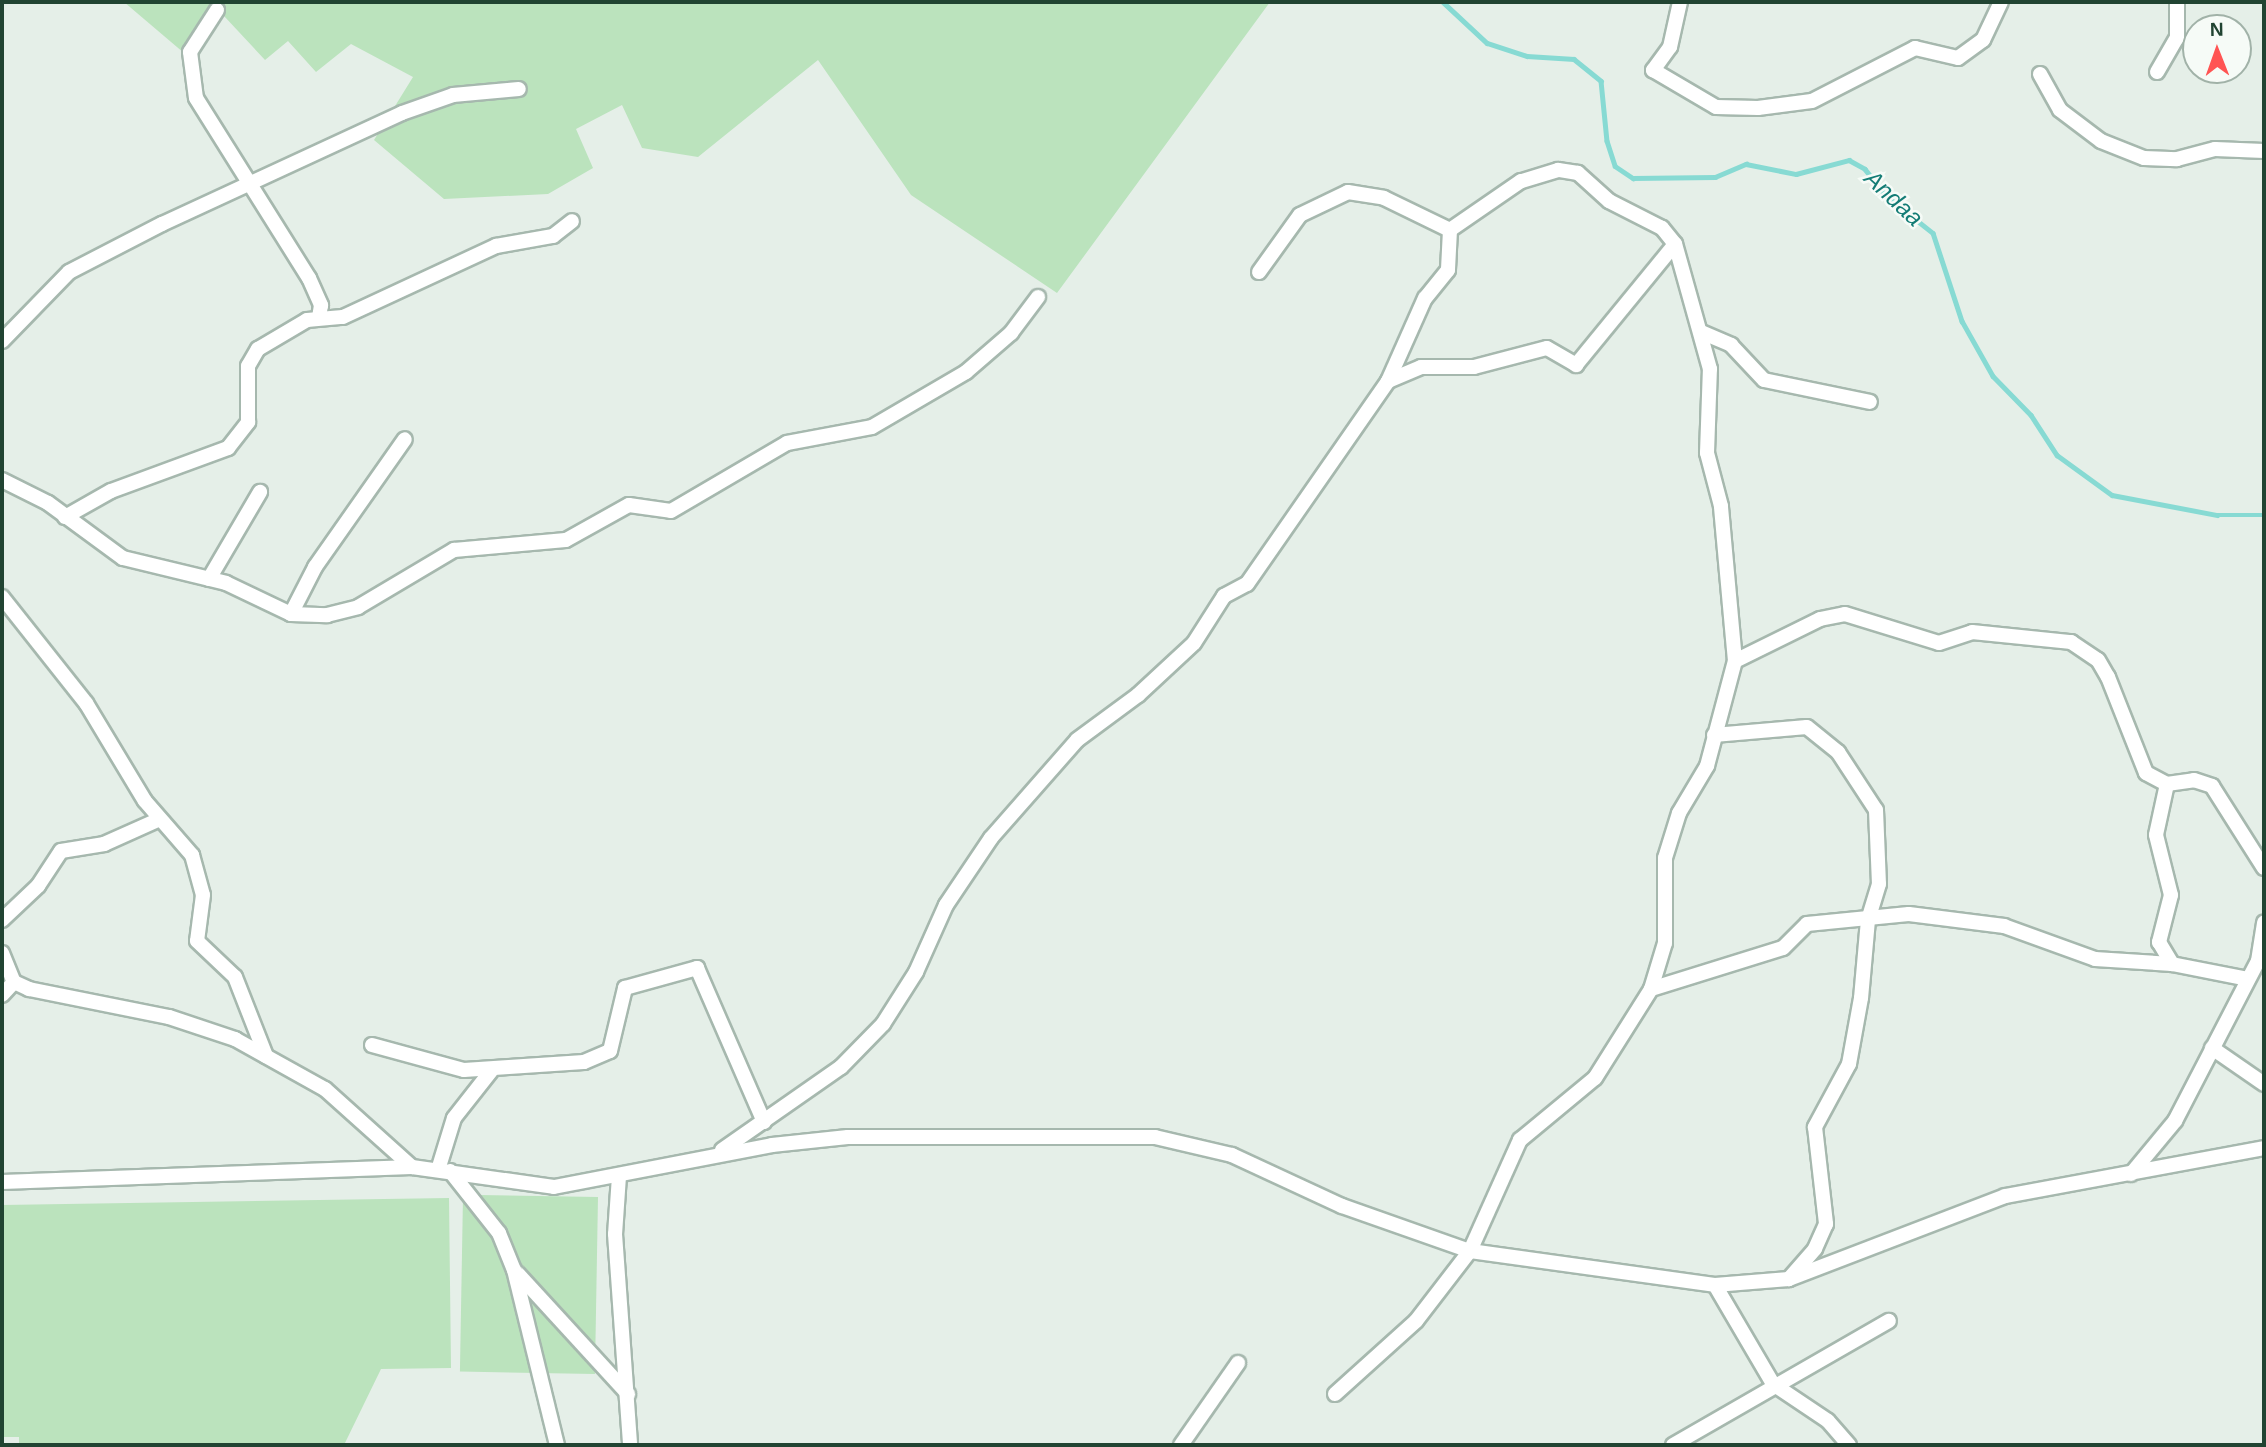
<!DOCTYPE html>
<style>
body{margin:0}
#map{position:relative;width:2266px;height:1447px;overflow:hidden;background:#e5efe8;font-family:Helvetica,sans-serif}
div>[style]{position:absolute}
.green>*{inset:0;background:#bbe3bd;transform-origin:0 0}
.stream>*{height:4.5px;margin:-2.25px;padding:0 2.25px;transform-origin:2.25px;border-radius:2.25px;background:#87dad3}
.roads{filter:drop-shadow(2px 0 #a6b8ae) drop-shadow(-2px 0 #a6b8ae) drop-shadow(0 2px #a6b8ae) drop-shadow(0 -2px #a6b8ae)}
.street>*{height:14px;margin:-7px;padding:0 7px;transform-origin:7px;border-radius:7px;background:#fff}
span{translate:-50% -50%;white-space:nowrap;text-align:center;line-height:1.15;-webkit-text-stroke:5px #f6fbf7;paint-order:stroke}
.water-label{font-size:24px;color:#137c75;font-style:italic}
.frame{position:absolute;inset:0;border:4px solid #214432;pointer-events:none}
.north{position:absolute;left:2182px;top:14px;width:70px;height:70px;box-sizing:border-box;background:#f6fbf7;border:2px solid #a1b2a8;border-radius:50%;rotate:359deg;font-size:19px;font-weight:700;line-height:28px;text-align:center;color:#214432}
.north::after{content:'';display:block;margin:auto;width:24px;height:32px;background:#ff5453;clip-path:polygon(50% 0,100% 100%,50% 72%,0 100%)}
</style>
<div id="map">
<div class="green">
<div style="clip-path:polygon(124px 2px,1270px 2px,1057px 293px,911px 195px,818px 60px,698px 157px,642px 148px,622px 105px,576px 129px,593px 168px,548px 194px,444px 199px,374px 140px,413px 77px,351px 44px,316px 72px,288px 41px,265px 60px,224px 16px,184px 53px)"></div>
<div style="left:598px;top:1197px;width:177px;height:135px;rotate:91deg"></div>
<div style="clip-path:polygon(449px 1198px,451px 1368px,381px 1369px,344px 1445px,19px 1445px,19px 1437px,2px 1437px,2px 1205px)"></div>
</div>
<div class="stream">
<div style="left:1443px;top:2px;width:60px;rotate:43deg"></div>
<div style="left:1487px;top:43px;width:42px;rotate:18deg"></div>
<div style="left:1527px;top:56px;width:47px;rotate:3.7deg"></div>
<div style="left:1574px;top:59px;width:35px;rotate:39deg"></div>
<div style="left:1601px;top:81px;width:60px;rotate:84.3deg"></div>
<div style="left:1607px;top:141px;width:26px;rotate:72deg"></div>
<div style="left:1615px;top:166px;width:22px;rotate:34deg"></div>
<div style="left:1633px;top:178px;width:82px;rotate:-0.7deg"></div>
<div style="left:1715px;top:177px;width:34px;rotate:-23deg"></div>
<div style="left:1746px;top:164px;width:51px;rotate:11.3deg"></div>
<div style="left:1796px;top:174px;width:55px;rotate:-14.8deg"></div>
<div style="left:1849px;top:160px;width:18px;rotate:29deg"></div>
<div style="left:1865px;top:169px;width:33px;rotate:52deg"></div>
<div style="left:1885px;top:195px;width:61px;rotate:38.4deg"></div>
<div style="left:1933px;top:233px;width:93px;rotate:71.8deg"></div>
<div style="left:1962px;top:321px;width:63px;rotate:60.6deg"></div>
<div style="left:1993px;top:376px;width:54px;rotate:45.7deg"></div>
<div style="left:2031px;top:415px;width:48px;rotate:57deg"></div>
<div style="left:2057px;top:455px;width:68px;rotate:36deg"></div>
<div style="left:2112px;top:495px;width:107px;rotate:10.8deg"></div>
<div style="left:2217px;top:515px;width:47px"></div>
</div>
<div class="roads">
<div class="street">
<div style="left:1680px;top:2px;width:46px;rotate:102.5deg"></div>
<div style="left:1670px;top:47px;width:29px;rotate:126deg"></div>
<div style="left:1653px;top:70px;width:73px;rotate:30.4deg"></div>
<div style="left:1716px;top:107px;width:42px;rotate:1.4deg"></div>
<div style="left:1758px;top:108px;width:54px;rotate:-7.4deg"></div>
<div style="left:1812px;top:101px;width:116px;rotate:-27.2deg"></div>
<div style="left:1915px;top:48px;width:44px;rotate:13.1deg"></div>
<div style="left:1958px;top:58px;width:31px;rotate:-36deg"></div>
<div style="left:1983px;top:40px;width:42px;rotate:-64.7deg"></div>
<div style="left:217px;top:10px;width:50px;rotate:122.7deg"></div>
<div style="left:190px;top:52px;width:46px;rotate:82.6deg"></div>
<div style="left:196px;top:98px;width:213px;rotate:57.9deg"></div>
<div style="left:309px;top:278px;width:30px;rotate:66deg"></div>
<div style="left:321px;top:305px;width:13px;rotate:99deg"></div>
<div style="left:2157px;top:72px;width:39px;rotate:-60deg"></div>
<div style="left:2177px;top:38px;width:36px;rotate:-90deg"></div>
<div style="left:2040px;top:74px;width:41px;rotate:60.9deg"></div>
<div style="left:2060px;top:110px;width:51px;rotate:37.1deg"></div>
<div style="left:2101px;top:141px;width:46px;rotate:21.6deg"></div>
<div style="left:2144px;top:158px;width:33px;rotate:2deg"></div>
<div style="left:2177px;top:159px;width:39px;rotate:-15deg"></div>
<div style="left:2215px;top:149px;width:49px;rotate:2.3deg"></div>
<div style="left:1259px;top:272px;width:70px;rotate:-54.3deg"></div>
<div style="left:1300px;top:215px;width:53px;rotate:-25.6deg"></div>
<div style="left:1348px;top:192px;width:36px;rotate:9deg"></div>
<div style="left:1384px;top:198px;width:73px;rotate:25.9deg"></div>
<div style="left:1701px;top:332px;width:33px;rotate:23deg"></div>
<div style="left:1731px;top:345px;width:48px;rotate:46.7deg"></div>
<div style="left:1764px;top:380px;width:108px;rotate:11.7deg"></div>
<div style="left:2px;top:341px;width:96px;rotate:-45.8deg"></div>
<div style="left:69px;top:272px;width:105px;rotate:-27.3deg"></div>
<div style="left:162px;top:224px;width:264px;rotate:-24.8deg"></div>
<div style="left:402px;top:113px;width:54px;rotate:-19.4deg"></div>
<div style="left:453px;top:95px;width:66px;rotate:-5.2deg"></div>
<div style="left:2px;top:480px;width:51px;rotate:26.6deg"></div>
<div style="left:48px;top:503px;width:93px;rotate:36.3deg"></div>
<div style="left:123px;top:558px;width:106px;rotate:13.6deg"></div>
<div style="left:226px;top:583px;width:72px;rotate:25.5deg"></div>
<div style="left:291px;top:614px;width:36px;rotate:2deg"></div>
<div style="left:327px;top:615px;width:32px;rotate:-14deg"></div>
<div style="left:358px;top:607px;width:112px;rotate:-30.7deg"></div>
<div style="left:454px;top:550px;width:112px;rotate:-5.1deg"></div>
<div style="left:566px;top:540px;width:72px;rotate:-29.1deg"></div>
<div style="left:629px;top:505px;width:42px;rotate:8.1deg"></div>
<div style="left:671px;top:511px;width:134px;rotate:-30.4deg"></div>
<div style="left:787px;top:443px;width:86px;rotate:-10.7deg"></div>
<div style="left:872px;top:427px;width:109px;rotate:-30.3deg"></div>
<div style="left:966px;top:372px;width:60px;rotate:-40.9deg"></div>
<div style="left:1011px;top:333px;width:45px;rotate:-53.1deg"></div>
<div style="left:65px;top:517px;width:53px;rotate:-29.5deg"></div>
<div style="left:111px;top:491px;width:125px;rotate:-20.2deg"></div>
<div style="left:228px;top:448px;width:33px;rotate:-52deg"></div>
<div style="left:248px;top:422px;width:56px;rotate:-90deg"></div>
<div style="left:248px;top:366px;width:20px;rotate:-60deg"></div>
<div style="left:258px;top:349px;width:57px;rotate:-30.6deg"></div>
<div style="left:307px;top:320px;width:36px;rotate:-5deg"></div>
<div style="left:343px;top:317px;width:169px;rotate:-24.9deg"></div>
<div style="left:496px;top:246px;width:58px;rotate:-10deg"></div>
<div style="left:553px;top:236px;width:24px;rotate:-38deg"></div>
<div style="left:209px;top:579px;width:101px;rotate:-59.6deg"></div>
<div style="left:2px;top:597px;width:135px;rotate:51.6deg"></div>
<div style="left:86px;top:703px;width:114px;rotate:59deg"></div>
<div style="left:145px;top:801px;width:72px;rotate:49deg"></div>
<div style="left:192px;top:855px;width:41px;rotate:74.6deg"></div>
<div style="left:203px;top:895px;width:46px;rotate:97.4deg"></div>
<div style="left:197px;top:941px;width:52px;rotate:43.5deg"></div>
<div style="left:235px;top:977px;width:85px;rotate:68.6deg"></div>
<div style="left:291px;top:614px;width:53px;rotate:-62.9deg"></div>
<div style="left:315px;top:567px;width:156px;rotate:-54.9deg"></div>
<div style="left:1735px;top:661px;width:95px;rotate:-26.3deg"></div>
<div style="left:1820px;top:619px;width:25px;rotate:-11deg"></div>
<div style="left:1845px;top:614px;width:98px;rotate:17.1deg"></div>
<div style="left:1939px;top:643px;width:35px;rotate:-18deg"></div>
<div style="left:1972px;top:632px;width:100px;rotate:5.8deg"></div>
<div style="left:2071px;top:642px;width:32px;rotate:34deg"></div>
<div style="left:2098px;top:660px;width:20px;rotate:60deg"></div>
<div style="left:2108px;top:677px;width:103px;rotate:68.4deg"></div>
<div style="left:2146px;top:773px;width:24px;rotate:28deg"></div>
<div style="left:2167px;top:784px;width:27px;rotate:-8deg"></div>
<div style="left:2194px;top:780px;width:19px;rotate:18deg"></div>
<div style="left:2212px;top:786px;width:97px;rotate:57.6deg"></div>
<div style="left:1714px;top:735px;width:93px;rotate:-4.9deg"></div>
<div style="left:1807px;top:727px;width:40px;rotate:39deg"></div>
<div style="left:1838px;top:752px;width:69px;rotate:56.8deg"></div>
<div style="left:1876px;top:810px;width:74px;rotate:87.7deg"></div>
<div style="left:1879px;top:884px;width:38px;rotate:107deg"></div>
<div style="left:1868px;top:920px;width:78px;rotate:95.1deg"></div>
<div style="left:1861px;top:998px;width:67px;rotate:100.3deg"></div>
<div style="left:1849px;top:1064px;width:72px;rotate:118.4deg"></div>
<div style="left:1815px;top:1127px;width:98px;rotate:83.5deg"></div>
<div style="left:1826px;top:1224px;width:27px;rotate:114deg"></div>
<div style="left:1815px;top:1249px;width:40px;rotate:131deg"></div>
<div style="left:2167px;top:784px;width:52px;rotate:102.2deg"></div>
<div style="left:2156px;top:835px;width:62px;rotate:76deg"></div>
<div style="left:2171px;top:895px;width:49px;rotate:104.3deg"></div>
<div style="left:2159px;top:942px;width:26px;rotate:59deg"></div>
<div style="left:2px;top:920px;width:50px;rotate:-43.4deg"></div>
<div style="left:38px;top:886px;width:42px;rotate:-56.7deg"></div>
<div style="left:61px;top:851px;width:44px;rotate:-9.2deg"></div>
<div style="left:104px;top:844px;width:61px;rotate:-24.1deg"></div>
<div style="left:2px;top:953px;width:31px;rotate:68deg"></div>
<div style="left:14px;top:982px;width:17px;rotate:25deg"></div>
<div style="left:29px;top:989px;width:143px;rotate:11.3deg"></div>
<div style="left:169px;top:1017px;width:70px;rotate:18.4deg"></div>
<div style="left:235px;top:1039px;width:103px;rotate:29.1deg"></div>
<div style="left:325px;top:1089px;width:117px;rotate:41.9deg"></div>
<div style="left:1651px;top:989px;width:138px;rotate:-17.3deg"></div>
<div style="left:1783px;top:948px;width:34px;rotate:-45deg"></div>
<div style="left:1807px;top:924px;width:102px;rotate:-5.6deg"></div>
<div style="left:1909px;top:914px;width:96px;rotate:7.2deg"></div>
<div style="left:2004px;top:926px;width:97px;rotate:19.9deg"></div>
<div style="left:2095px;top:959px;width:77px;rotate:3.7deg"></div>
<div style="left:2172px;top:964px;width:77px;rotate:11.2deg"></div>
<div style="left:2px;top:995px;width:18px;rotate:-47deg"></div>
<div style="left:372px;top:1045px;width:95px;rotate:15.2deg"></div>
<div style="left:464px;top:1070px;width:120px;rotate:-3.8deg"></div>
<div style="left:584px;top:1062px;width:28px;rotate:-23deg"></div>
<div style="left:610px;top:1051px;width:65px;rotate:-76.6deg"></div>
<div style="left:625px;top:988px;width:75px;rotate:-15.5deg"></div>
<div style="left:697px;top:968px;width:168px;rotate:66.5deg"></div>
<div style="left:2212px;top:1048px;width:63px;rotate:34.7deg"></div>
<div style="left:722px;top:1150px;width:145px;rotate:-34.9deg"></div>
<div style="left:841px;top:1067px;width:60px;rotate:-45.7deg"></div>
<div style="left:883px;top:1024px;width:62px;rotate:-57.6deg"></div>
<div style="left:916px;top:972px;width:73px;rotate:-65.9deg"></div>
<div style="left:946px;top:905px;width:81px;rotate:-56.1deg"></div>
<div style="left:991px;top:838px;width:130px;rotate:-48.7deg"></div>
<div style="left:1077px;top:740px;width:76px;rotate:-36.4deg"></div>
<div style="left:1138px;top:695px;width:76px;rotate:-42.9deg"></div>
<div style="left:1194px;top:643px;width:56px;rotate:-57.4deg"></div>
<div style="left:1224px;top:596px;width:26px;rotate:-28deg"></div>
<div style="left:1247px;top:584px;width:247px;rotate:-55.2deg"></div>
<div style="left:1388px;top:381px;width:36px;rotate:-23deg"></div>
<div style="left:1421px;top:367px;width:53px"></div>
<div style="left:1474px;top:367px;width:75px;rotate:-14.6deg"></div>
<div style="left:1547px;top:348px;width:34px;rotate:30deg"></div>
<div style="left:1576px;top:365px;width:156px;rotate:-50.7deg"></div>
<div style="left:438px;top:1170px;width:54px;rotate:-72.9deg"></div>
<div style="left:454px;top:1118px;width:60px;rotate:-51.8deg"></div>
<div style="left:450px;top:1171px;width:79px;rotate:51.7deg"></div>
<div style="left:499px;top:1233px;width:40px;rotate:68deg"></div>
<div style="left:514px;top:1270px;width:180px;rotate:76.2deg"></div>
<div style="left:2131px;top:1174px;width:69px;rotate:-50.3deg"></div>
<div style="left:2175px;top:1121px;width:180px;rotate:-62.6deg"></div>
<div style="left:2258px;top:961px;width:39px;rotate:-81deg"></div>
<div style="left:619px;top:1176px;width:58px;rotate:93.9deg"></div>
<div style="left:615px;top:1234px;width:212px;rotate:85.9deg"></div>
<div style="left:2px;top:1182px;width:410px;rotate:-2.1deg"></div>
<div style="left:412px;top:1167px;width:143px;rotate:8deg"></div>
<div style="left:554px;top:1187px;width:222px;rotate:-10.9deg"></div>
<div style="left:772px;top:1145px;width:76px;rotate:-6deg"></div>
<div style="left:848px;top:1137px;width:307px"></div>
<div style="left:1155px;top:1137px;width:79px;rotate:13.2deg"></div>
<div style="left:1232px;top:1155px;width:121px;rotate:24.9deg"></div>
<div style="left:1342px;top:1206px;width:136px;rotate:19.4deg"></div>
<div style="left:1470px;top:1251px;width:247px;rotate:7.9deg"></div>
<div style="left:1715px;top:1285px;width:115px;rotate:59.6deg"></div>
<div style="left:1773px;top:1384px;width:66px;rotate:33.9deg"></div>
<div style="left:1828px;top:1421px;width:32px;rotate:49deg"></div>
<div style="left:518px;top:1274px;width:163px;rotate:47.5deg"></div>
<div style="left:1715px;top:1285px;width:74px;rotate:-4.6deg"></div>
<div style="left:1789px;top:1279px;width:231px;rotate:-21deg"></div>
<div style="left:2005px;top:1196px;width:263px;rotate:-10.5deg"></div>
<div style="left:1335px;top:1394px;width:109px;rotate:-42deg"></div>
<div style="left:1416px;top:1321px;width:88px;rotate:-52.4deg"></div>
<div style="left:1470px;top:1251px;width:122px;rotate:-65.8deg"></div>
<div style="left:1520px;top:1140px;width:97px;rotate:-39.6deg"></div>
<div style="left:1595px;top:1078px;width:105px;rotate:-57.8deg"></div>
<div style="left:1651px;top:989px;width:48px;rotate:-73.1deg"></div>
<div style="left:1665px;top:943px;width:85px;rotate:-90deg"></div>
<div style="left:1665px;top:858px;width:47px;rotate:-72.7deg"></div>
<div style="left:1679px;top:813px;width:55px;rotate:-59.2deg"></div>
<div style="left:1707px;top:766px;width:109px;rotate:-75.1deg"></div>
<div style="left:1735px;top:661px;width:156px;rotate:-95.2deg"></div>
<div style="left:1721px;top:506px;width:55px;rotate:-104.8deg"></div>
<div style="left:1707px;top:453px;width:84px;rotate:-88deg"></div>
<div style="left:1710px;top:369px;width:130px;rotate:-105.6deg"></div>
<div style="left:1675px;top:244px;width:21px;rotate:-129deg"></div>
<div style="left:1662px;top:228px;width:59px;rotate:-153deg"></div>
<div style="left:1609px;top:201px;width:42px;rotate:-137.9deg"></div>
<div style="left:1578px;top:173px;width:20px;rotate:-171deg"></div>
<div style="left:1558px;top:170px;width:39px;rotate:163deg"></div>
<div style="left:1521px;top:181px;width:86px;rotate:145.4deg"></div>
<div style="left:1450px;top:230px;width:40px;rotate:92.9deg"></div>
<div style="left:1448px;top:270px;width:36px;rotate:129deg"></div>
<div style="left:1425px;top:298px;width:91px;rotate:114deg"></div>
<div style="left:1181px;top:1445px;width:100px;rotate:-55.2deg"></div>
<div style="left:1673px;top:1445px;width:249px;rotate:-29.9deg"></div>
</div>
</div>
<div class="water-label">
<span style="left:1894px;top:198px;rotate:43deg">Andaa</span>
</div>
<div class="frame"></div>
<div class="north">N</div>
</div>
